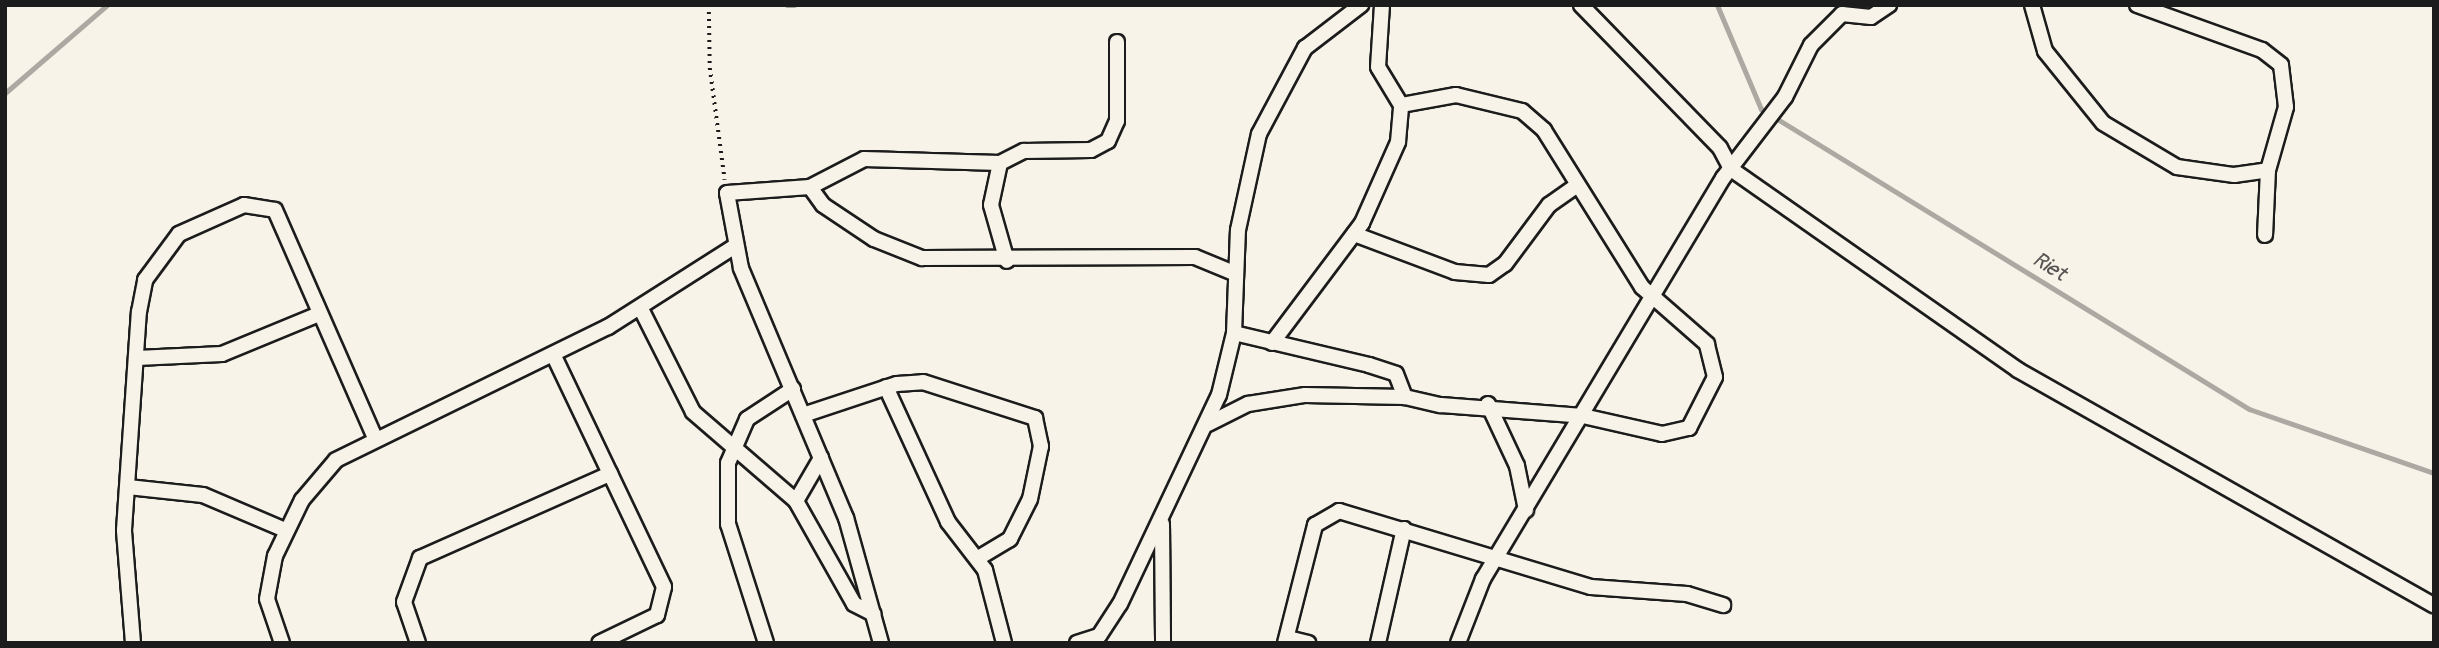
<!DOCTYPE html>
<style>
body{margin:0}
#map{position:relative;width:2439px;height:648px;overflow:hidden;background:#f7f3e8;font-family:Pangolin,sans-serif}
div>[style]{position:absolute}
.stream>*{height:5px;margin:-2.5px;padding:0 2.5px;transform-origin:2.5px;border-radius:2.5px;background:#aca9a2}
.path>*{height:3.5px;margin-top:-1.75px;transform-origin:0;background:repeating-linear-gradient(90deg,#1c1c1c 0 2px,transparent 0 7px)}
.roads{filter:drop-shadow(2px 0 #1c1c1c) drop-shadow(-2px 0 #1c1c1c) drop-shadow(0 2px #1c1c1c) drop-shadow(0 -2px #1c1c1c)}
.street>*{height:14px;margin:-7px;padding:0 7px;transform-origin:7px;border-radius:7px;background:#f7f3e8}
span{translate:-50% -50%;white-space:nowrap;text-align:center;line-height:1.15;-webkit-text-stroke:7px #f7f3e8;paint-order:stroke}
.water-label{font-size:21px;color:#565452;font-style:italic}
.frame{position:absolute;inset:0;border:7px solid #1c1c1c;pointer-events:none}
</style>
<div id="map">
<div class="stream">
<div style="left:787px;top:5px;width:7px"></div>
<div style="left:1717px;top:5px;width:113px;rotate:67.1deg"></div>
<div style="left:1761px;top:109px;width:573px;rotate:31.58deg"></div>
<div style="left:2249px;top:409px;width:196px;rotate:19.1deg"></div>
<div style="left:5px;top:93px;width:135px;rotate:-40.8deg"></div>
</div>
<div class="path">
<div style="left:709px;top:5px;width:63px;rotate:89.1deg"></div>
<div style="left:710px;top:68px;width:113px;rotate:82.4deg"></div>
</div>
<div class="roads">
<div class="street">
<div style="left:1581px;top:5px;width:199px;rotate:45.8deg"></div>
<div style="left:1720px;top:148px;width:24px;rotate:62deg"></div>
<div style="left:1731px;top:169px;width:350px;rotate:35deg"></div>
<div style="left:2018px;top:370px;width:478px;rotate:29.5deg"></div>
<div style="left:2032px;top:5px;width:48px;rotate:74.2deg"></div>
<div style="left:2045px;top:51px;width:92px;rotate:51.1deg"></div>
<div style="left:2103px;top:123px;width:86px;rotate:30.7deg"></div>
<div style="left:2177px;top:167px;width:58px;rotate:8deg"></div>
<div style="left:2234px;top:175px;width:34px;rotate:-8deg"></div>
<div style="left:2137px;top:5px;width:133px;rotate:19.8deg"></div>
<div style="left:2262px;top:50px;width:24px;rotate:38deg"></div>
<div style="left:2281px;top:65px;width:42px;rotate:83.2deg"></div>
<div style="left:2286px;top:107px;width:66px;rotate:105.9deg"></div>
<div style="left:2268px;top:170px;width:65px;rotate:92.6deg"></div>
<div style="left:1000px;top:163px;width:43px;rotate:102.1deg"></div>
<div style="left:991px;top:205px;width:58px;rotate:74.1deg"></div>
<div style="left:810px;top:187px;width:61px;rotate:-27.4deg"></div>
<div style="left:864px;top:159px;width:136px;rotate:1.7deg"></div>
<div style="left:1000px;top:163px;width:27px;rotate:-27deg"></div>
<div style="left:1024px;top:151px;width:67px;rotate:-0.9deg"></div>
<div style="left:1091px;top:150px;width:19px;rotate:-28deg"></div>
<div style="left:1108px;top:141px;width:22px;rotate:-66deg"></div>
<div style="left:1117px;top:121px;width:79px;rotate:-90deg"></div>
<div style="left:1354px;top:234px;width:108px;rotate:20.6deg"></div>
<div style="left:1455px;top:272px;width:34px;rotate:5deg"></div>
<div style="left:1489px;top:275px;width:19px;rotate:-35deg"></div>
<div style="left:1505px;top:264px;width:74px;rotate:-53.3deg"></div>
<div style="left:1549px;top:205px;width:33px;rotate:-35deg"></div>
<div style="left:641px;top:309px;width:115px;rotate:63.2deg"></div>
<div style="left:693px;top:412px;width:136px;rotate:40.8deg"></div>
<div style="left:796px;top:501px;width:118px;rotate:60.6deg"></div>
<div style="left:854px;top:604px;width:22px;rotate:27deg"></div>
<div style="left:1234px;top:333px;width:139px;rotate:13.3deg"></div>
<div style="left:1369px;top:365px;width:28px;rotate:18deg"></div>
<div style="left:1396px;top:374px;width:25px;rotate:69deg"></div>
<div style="left:1405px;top:397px;width:37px;rotate:13deg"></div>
<div style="left:1441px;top:405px;width:142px;rotate:4.4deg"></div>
<div style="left:1583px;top:416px;width:81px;rotate:12.8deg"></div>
<div style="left:1662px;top:434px;width:28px;rotate:-13deg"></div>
<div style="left:1689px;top:428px;width:57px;rotate:-63deg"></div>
<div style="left:1715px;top:377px;width:34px;rotate:-104deg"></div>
<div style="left:1707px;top:344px;width:86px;rotate:-138.8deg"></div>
<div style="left:1642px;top:287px;width:185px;rotate:-122deg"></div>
<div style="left:1544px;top:130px;width:29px;rotate:-139deg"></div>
<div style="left:1522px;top:111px;width:68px;rotate:-166.4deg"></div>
<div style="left:1456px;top:95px;width:56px;rotate:169.7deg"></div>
<div style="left:1272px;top:343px;width:150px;rotate:-53.1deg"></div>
<div style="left:1362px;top:223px;width:89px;rotate:-66deg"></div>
<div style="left:1398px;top:142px;width:37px;rotate:-85deg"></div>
<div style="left:1401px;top:105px;width:44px;rotate:-121.2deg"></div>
<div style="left:1378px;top:67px;width:62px;rotate:-86.3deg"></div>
<div style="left:553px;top:354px;width:258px;rotate:64.5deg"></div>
<div style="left:664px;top:587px;width:29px;rotate:104deg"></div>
<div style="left:657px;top:615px;width:64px;rotate:154.2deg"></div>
<div style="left:137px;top:358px;width:85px;rotate:-2.7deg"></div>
<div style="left:222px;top:354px;width:105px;rotate:-22.4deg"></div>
<div style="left:886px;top:387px;width:149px;rotate:65.3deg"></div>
<div style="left:948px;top:522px;width:61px;rotate:52.4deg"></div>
<div style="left:985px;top:570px;width:75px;rotate:75.4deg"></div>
<div style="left:1488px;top:404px;width:68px;rotate:64.9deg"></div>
<div style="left:1517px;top:466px;width:45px;rotate:78.4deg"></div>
<div style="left:803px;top:415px;width:99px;rotate:-18.3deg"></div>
<div style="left:897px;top:384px;width:26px;rotate:-4deg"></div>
<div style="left:923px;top:382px;width:118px;rotate:17.8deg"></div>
<div style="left:1035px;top:418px;width:29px;rotate:78deg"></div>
<div style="left:1041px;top:446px;width:54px;rotate:101.7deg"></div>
<div style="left:1030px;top:499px;width:45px;rotate:116.6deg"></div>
<div style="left:1010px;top:539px;width:37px;rotate:149deg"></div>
<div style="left:1208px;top:424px;width:45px;rotate:-26.6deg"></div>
<div style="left:1248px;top:404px;width:58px;rotate:-9deg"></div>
<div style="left:1305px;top:395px;width:100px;rotate:1.1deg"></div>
<div style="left:128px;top:487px;width:75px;rotate:6.1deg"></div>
<div style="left:203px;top:495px;width:89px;rotate:23.1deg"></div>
<div style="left:796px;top:501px;width:50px;rotate:-59.8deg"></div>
<div style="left:1162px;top:524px;width:119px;rotate:89.5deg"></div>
<div style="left:1288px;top:638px;width:21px;rotate:14deg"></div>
<div style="left:133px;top:643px;width:113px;rotate:-94.6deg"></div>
<div style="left:124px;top:530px;width:219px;rotate:-86.1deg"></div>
<div style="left:139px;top:312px;width:33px;rotate:-79deg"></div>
<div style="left:145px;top:280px;width:57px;rotate:-53.5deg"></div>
<div style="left:179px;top:234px;width:71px;rotate:-24deg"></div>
<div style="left:244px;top:205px;width:31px;rotate:9deg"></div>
<div style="left:275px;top:210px;width:247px;rotate:66.3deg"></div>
<div style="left:282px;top:643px;width:46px;rotate:-108.8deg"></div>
<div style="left:267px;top:599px;width:44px;rotate:-79.5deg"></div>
<div style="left:275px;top:556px;width:62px;rotate:-64.3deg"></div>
<div style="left:302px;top:500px;width:52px;rotate:-49.6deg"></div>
<div style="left:336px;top:460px;width:303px;rotate:-26.1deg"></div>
<div style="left:608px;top:327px;width:151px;rotate:-32.5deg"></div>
<div style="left:418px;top:643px;width:43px;rotate:-108.9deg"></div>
<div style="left:404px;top:602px;width:47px;rotate:-70deg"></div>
<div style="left:420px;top:558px;width:208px;rotate:-23.9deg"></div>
<div style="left:766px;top:643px;width:125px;rotate:-107.7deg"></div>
<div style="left:728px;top:524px;width:61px;rotate:-90deg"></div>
<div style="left:728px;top:463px;width:48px;rotate:-66.6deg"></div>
<div style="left:747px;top:419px;width:55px;rotate:-33.1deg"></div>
<div style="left:881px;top:643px;width:130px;rotate:-105.6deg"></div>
<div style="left:846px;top:518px;width:271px;rotate:-112.8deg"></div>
<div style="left:741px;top:268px;width:76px;rotate:-100.6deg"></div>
<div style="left:727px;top:193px;width:83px;rotate:-4.1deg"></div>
<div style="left:810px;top:187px;width:22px;rotate:54deg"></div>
<div style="left:823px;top:205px;width:61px;rotate:33.7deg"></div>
<div style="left:874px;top:239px;width:52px;rotate:21.6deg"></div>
<div style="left:922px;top:258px;width:273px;rotate:-0.2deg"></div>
<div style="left:1195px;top:257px;width:42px;rotate:22.3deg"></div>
<div style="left:1077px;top:643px;width:23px;rotate:-18deg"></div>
<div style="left:1099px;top:636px;width:38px;rotate:-57deg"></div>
<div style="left:1120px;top:604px;width:231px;rotate:-64.7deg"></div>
<div style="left:1219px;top:395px;width:64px;rotate:-76.4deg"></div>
<div style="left:1234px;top:333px;width:103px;rotate:-87.8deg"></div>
<div style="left:1238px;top:230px;width:98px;rotate:-77.7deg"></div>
<div style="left:1259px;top:134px;width:98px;rotate:-61.9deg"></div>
<div style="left:1305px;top:48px;width:71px;rotate:-37.5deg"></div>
<div style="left:1285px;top:643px;width:122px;rotate:-75.7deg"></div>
<div style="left:1315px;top:525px;width:28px;rotate:-30deg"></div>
<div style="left:1339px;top:511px;width:263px;rotate:16.8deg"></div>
<div style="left:1591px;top:587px;width:96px;rotate:4.2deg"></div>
<div style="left:1687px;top:594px;width:38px;rotate:17deg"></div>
<div style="left:1378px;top:643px;width:117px;rotate:-77.2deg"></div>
<div style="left:1458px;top:643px;width:69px;rotate:-68.7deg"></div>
<div style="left:1483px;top:579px;width:467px;rotate:-59.1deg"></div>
<div style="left:1723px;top:178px;width:102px;rotate:-52.6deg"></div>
<div style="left:1785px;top:97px;width:58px;rotate:-63.4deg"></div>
<div style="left:1811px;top:45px;width:44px;rotate:-45deg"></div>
<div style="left:1842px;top:14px;width:29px;rotate:6deg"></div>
<div style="left:1871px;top:17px;width:22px;rotate:-34deg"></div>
</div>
</div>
<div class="water-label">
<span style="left:2049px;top:267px;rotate:32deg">Riet</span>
</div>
<div class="frame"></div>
</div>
